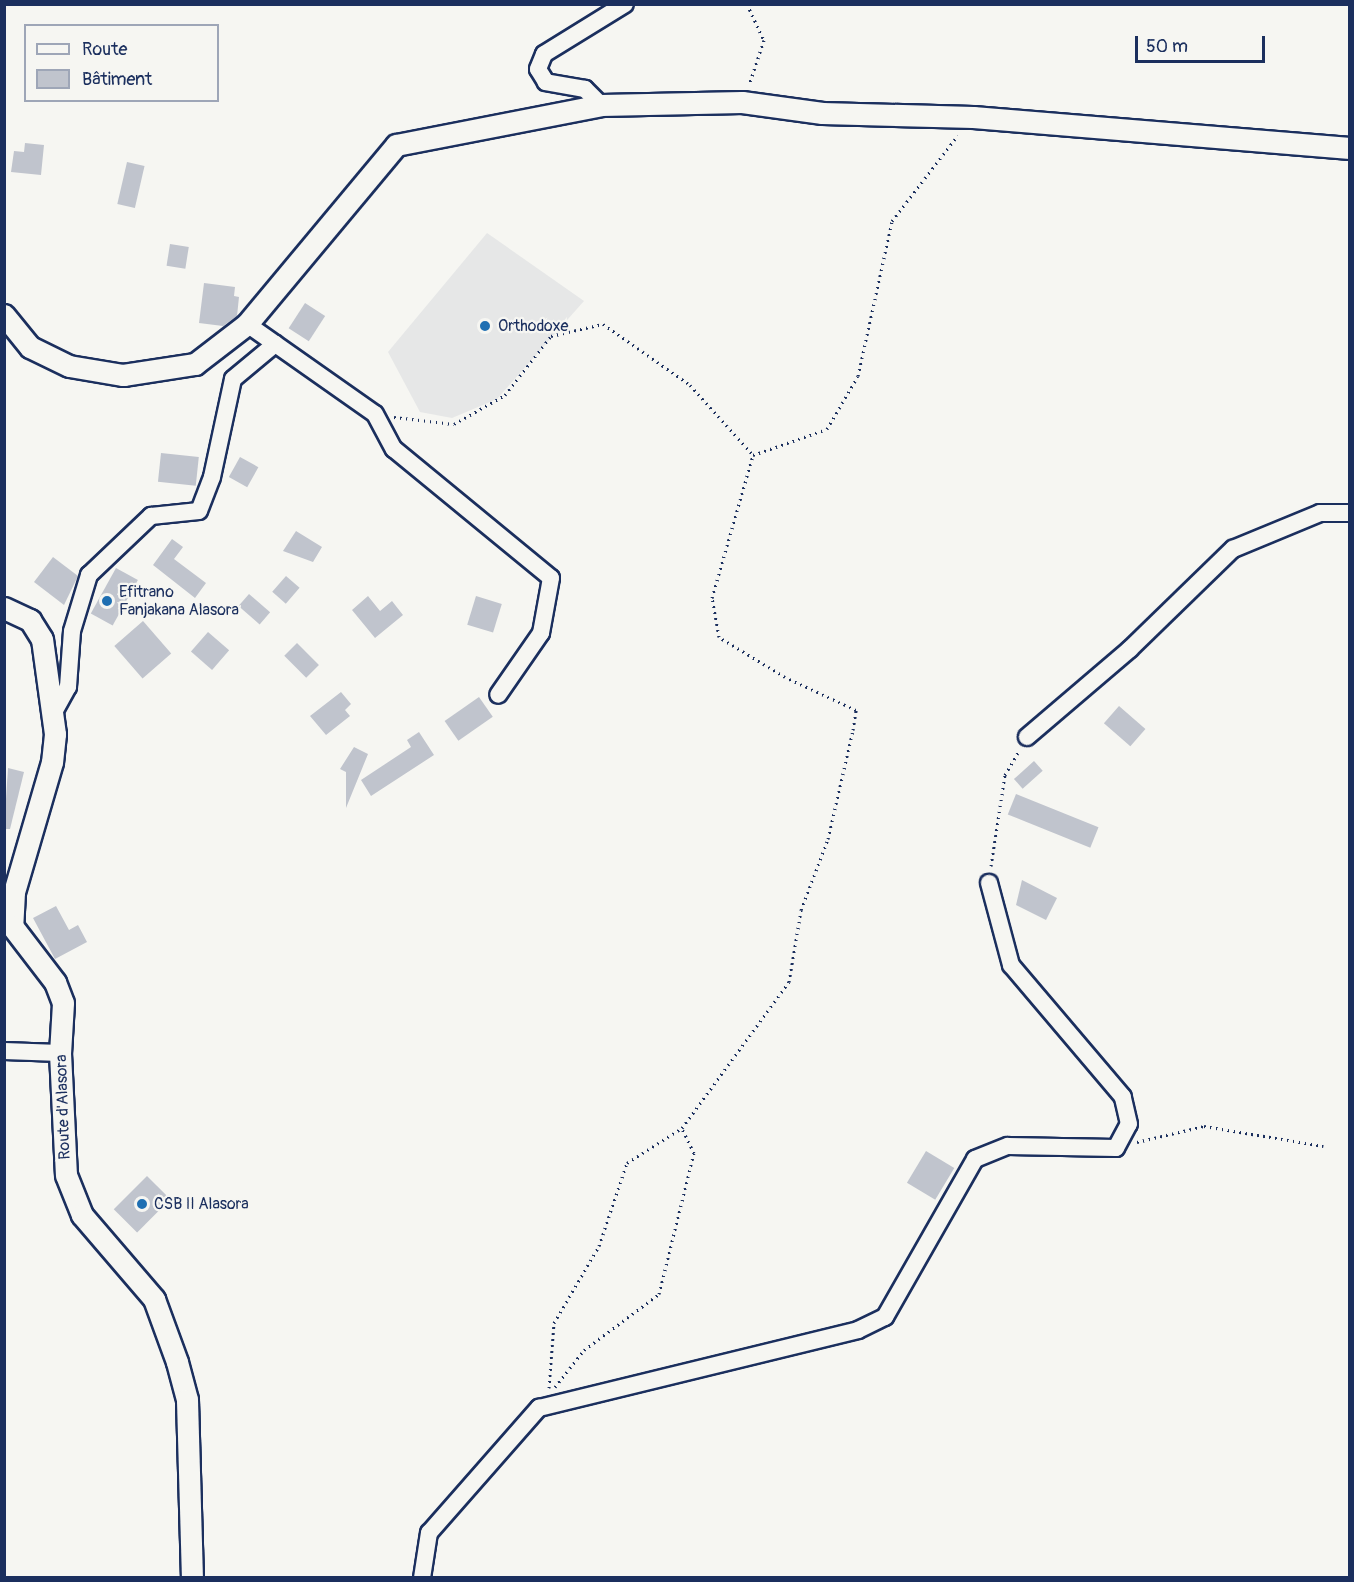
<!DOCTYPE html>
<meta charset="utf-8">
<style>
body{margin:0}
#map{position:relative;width:1354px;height:1582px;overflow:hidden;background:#f6f6f2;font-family:Pangolin,sans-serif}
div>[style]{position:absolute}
.built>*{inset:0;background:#e6e7e7}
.building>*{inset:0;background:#c0c4cd;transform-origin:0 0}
.path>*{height:3px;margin-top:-1.5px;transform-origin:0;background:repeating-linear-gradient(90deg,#1b2f5e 0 1.5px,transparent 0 6px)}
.roads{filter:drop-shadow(2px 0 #1b2f5e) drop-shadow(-2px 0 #1b2f5e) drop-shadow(0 2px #1b2f5e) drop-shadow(0 -2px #1b2f5e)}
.minor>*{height:16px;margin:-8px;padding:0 8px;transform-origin:8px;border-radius:8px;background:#f6f6f2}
.tertiary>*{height:21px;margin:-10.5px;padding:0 10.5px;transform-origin:10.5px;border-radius:10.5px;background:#f6f6f2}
.dots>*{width:16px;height:16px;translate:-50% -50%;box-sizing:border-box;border:3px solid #f6f6f2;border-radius:50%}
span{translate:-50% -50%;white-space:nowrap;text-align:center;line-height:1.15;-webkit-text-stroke:4.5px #f6f6f2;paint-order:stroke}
.poi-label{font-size:16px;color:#1b2f5e}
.left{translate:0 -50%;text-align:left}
.street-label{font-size:16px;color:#1b2f5e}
.frame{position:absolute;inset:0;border:6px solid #1b2f5e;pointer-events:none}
.legend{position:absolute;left:24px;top:24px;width:195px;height:78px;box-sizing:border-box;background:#f6f6f2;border:2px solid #9ea6b7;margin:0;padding:8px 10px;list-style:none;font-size:18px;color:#1b2f5e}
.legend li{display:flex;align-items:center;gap:12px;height:30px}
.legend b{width:30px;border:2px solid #9ea6b7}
.scale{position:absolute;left:1135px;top:36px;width:130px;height:27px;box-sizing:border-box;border:3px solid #1b2f5e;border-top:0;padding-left:8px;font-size:18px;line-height:21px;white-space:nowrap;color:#1b2f5e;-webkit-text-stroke:4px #f6f6f2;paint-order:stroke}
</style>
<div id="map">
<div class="built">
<div style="clip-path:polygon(487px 233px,584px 301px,497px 399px,452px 418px,420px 412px,388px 352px)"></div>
</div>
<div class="building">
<div style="clip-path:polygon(25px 143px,44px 145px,41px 175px,11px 172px,14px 151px,24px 152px)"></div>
<div style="left:127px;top:162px;width:18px;height:43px;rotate:13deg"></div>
<div style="left:170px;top:244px;width:19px;height:22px;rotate:9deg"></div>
<div style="clip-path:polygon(204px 283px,235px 287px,234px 296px,239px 297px,237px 316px,223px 326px,199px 323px)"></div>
<div style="left:305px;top:303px;width:24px;height:30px;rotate:33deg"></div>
<div style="left:161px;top:453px;width:38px;height:29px;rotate:6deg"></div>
<div style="left:240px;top:457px;width:21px;height:23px;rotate:29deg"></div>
<div style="clip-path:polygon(296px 531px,322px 547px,313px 562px,283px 551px)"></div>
<div style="clip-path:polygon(172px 539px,183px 547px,174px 559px,206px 583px,195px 598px,153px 565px)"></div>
<div style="clip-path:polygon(53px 557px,78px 576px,64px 605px,34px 582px)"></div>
<div style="left:116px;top:568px;width:25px;height:52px;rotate:29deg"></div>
<div style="left:286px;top:576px;width:18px;height:21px;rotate:41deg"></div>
<div style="left:249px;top:594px;width:28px;height:16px;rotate:41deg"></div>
<div style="clip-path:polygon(368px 596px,380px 611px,392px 601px,403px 615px,375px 638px,352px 610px)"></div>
<div style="left:476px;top:596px;width:27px;height:30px;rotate:17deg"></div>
<div style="left:143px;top:621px;width:43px;height:38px;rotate:49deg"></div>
<div style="left:208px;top:632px;width:28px;height:26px;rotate:41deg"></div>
<div style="left:297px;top:643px;width:31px;height:18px;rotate:45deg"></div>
<div style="clip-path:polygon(341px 692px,351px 704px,345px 710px,350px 716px,326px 735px,310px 716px)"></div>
<div style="left:479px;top:697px;width:24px;height:42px;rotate:55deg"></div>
<div style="left:1119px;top:706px;width:35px;height:23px;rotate:41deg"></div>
<div style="clip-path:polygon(419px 732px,434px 755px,371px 796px,361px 780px,411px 747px,407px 740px)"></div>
<div style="clip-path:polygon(354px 747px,368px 754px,346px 808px,346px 772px,340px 769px)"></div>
<div style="left:1034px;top:761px;width:13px;height:27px;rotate:48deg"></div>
<div style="clip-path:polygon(8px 768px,24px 772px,10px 829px,4px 829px)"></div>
<div style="left:1016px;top:794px;width:89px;height:22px;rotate:22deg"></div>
<div style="clip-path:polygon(1022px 880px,1057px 898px,1046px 920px,1016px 905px)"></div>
<div style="clip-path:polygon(56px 906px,69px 930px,78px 925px,87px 942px,55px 959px,33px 918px)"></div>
<div style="left:926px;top:1151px;width:33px;height:37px;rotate:31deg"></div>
<div style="left:147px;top:1176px;width:33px;height:47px;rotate:45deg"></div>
</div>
<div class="path">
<div style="left:747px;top:4px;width:40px;rotate:65deg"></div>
<div style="left:764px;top:40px;width:47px;rotate:108.4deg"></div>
<div style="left:394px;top:417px;width:60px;rotate:6.7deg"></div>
<div style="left:454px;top:424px;width:59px;rotate:-29.6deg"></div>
<div style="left:505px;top:395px;width:75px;rotate:-52.1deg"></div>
<div style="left:551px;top:336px;width:53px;rotate:-13deg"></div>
<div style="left:603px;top:324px;width:106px;rotate:35deg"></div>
<div style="left:690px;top:385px;width:94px;rotate:48deg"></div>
<div style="left:753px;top:455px;width:78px;rotate:-19.4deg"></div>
<div style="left:827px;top:429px;width:61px;rotate:-59.7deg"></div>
<div style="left:858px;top:376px;width:159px;rotate:-77.6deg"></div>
<div style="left:892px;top:221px;width:108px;rotate:-52.5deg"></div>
<div style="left:991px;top:866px;width:92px;rotate:-81.3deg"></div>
<div style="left:1005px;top:775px;width:28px;rotate:-60deg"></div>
<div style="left:1137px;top:1142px;width:69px;rotate:-13.4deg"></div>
<div style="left:1204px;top:1126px;width:121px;rotate:9.5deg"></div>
<div style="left:555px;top:1387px;width:47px;rotate:-51.9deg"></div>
<div style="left:584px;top:1350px;width:94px;rotate:-36.7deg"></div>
<div style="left:659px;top:1294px;width:145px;rotate:-76.1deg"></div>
<div style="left:694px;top:1153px;width:28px;rotate:-116deg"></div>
<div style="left:682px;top:1128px;width:181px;rotate:-53.8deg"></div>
<div style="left:789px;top:982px;width:73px;rotate:-80.5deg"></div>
<div style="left:801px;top:910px;width:76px;rotate:-69.2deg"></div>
<div style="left:828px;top:839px;width:112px;rotate:-77.1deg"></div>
<div style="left:853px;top:730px;width:20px;rotate:-81deg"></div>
<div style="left:856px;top:710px;width:78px;rotate:-155.1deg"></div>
<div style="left:785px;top:677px;width:77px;rotate:-148.8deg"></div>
<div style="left:719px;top:637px;width:40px;rotate:-100deg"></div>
<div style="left:712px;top:598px;width:149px;rotate:-74deg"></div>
<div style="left:549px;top:1388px;width:65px;rotate:-85.6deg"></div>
<div style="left:554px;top:1323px;width:89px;rotate:-59.7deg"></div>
<div style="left:599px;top:1246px;width:88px;rotate:-71.4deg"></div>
<div style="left:627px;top:1163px;width:65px;rotate:-32.5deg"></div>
</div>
<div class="roads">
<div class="minor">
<div style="left:601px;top:105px;width:23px;rotate:-135deg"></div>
<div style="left:585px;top:89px;width:40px;rotate:-170deg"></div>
<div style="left:546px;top:82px;width:15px;rotate:-122deg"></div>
<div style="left:538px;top:69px;width:16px;rotate:-68deg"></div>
<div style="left:544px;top:54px;width:95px;rotate:-31.7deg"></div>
<div style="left:247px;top:324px;width:156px;rotate:35.1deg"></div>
<div style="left:375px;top:414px;width:40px;rotate:62deg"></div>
<div style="left:394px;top:449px;width:203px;rotate:39.4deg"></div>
<div style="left:551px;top:578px;width:56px;rotate:100.3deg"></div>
<div style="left:541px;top:633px;width:75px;rotate:124.7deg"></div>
<div style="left:54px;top:712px;width:29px;rotate:-61deg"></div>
<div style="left:68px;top:687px;width:56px;rotate:-85.9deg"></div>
<div style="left:72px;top:631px;width:59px;rotate:-73.1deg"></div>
<div style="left:89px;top:575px;width:86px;rotate:-43.6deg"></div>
<div style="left:151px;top:516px;width:48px;rotate:-5.9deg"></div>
<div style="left:199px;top:511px;width:36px;rotate:-69deg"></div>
<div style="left:212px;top:477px;width:100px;rotate:-77.9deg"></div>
<div style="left:233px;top:379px;width:55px;rotate:-39.8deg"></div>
<div style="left:1027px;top:737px;width:135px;rotate:-40.5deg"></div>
<div style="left:1130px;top:649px;width:144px;rotate:-44.2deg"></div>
<div style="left:1233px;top:549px;width:94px;rotate:-22.5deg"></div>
<div style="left:1320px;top:513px;width:30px"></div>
<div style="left:4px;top:1051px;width:56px;rotate:2deg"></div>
<div style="left:422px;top:1578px;width:46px;rotate:-81.2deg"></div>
<div style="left:429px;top:1533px;width:167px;rotate:-48.7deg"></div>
<div style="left:539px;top:1408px;width:328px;rotate:-13.7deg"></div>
<div style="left:858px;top:1330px;width:30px;rotate:-26deg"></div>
<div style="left:885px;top:1317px;width:182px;rotate:-60.3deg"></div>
<div style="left:975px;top:1159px;width:35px;rotate:-22deg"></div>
<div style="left:1008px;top:1146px;width:108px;rotate:1.1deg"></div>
<div style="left:1116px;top:1148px;width:27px;rotate:-62deg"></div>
<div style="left:1129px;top:1124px;width:28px;rotate:-103deg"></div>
<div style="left:1123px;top:1097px;width:173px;rotate:-130.3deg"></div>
<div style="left:1011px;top:965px;width:85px;rotate:-105deg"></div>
</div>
<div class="tertiary">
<div style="left:4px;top:315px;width:41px;rotate:50.9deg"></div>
<div style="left:30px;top:347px;width:43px;rotate:26deg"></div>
<div style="left:69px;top:366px;width:55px;rotate:9.5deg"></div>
<div style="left:123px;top:375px;width:73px;rotate:-8.7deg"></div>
<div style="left:195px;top:364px;width:66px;rotate:-37.6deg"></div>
<div style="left:247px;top:324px;width:233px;rotate:-50.2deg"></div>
<div style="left:396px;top:145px;width:209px;rotate:-11deg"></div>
<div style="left:601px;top:105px;width:141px;rotate:-1.2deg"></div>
<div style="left:742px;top:102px;width:81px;rotate:7.8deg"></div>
<div style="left:822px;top:113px;width:151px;rotate:1.5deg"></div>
<div style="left:973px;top:117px;width:378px;rotate:4.7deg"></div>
<div style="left:4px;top:608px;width:29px;rotate:25deg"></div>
<div style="left:30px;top:620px;width:22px;rotate:58deg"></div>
<div style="left:42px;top:639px;width:96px;rotate:82.2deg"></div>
<div style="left:55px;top:734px;width:28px;rotate:96deg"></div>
<div style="left:52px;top:762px;width:135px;rotate:106.3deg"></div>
<div style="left:14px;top:892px;width:34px;rotate:93deg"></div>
<div style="left:12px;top:926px;width:71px;rotate:52.5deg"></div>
<div style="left:55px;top:982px;width:22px;rotate:69deg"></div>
<div style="left:63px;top:1003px;width:50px;rotate:93.4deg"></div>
<div style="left:60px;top:1053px;width:122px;rotate:87.2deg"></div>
<div style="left:66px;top:1175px;width:43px;rotate:68.2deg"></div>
<div style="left:82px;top:1215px;width:111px;rotate:49.4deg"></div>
<div style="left:154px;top:1299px;width:67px;rotate:69.9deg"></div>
<div style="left:177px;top:1362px;width:39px;rotate:75deg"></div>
<div style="left:187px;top:1400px;width:178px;rotate:88.4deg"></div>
</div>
</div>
<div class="dots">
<div style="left:485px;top:326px;background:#1f6fb2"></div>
<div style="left:107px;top:601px;background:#1f6fb2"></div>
<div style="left:142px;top:1204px;background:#1f6fb2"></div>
</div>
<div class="poi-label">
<span class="left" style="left:498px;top:326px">Orthodoxe</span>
<span class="left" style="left:119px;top:601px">Efitrano<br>Fanjakana Alasora</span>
<span class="left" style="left:154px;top:1204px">CSB II Alasora</span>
</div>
<div class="street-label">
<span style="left:63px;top:1107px;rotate:-92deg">Route d'Alasora</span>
</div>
<div class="frame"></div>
<ul class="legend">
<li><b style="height:8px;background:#f6f6f2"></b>Route</li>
<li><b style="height:16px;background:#c0c4cd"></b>Bâtiment</li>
</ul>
<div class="scale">50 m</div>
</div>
